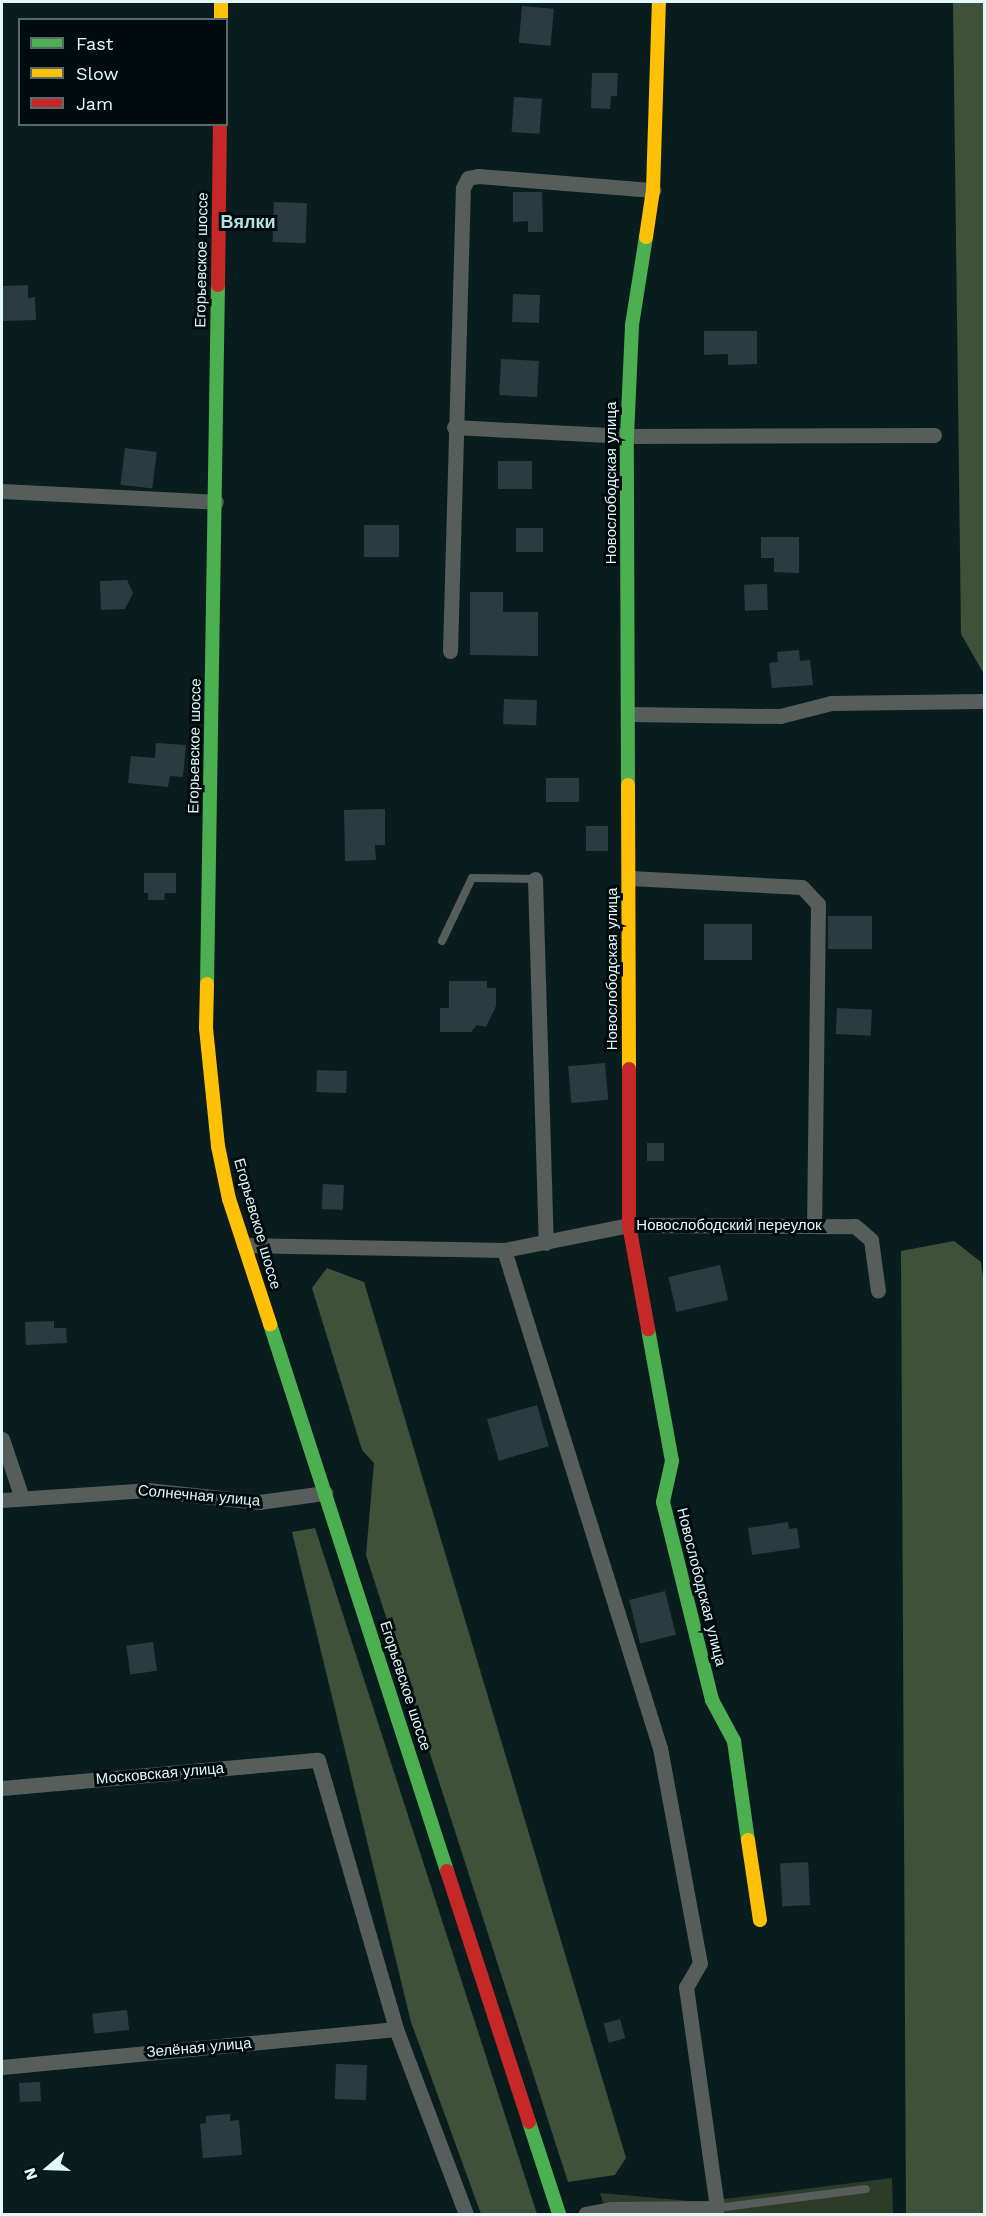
<!DOCTYPE html>
<meta charset="utf-8">
<style>
body{margin:0}
#map{position:relative;width:986px;height:2216px;overflow:hidden;background:#0a1d1e;font-family:"Work Sans",sans-serif}
div>[style]{position:absolute}
.green>*{inset:0;background:#2d3b29}
.forest>*{inset:0;background:#40513a}
.building>*{inset:0;background:#2c3b3f;transform-origin:0 0}
.lane>*{height:8px;margin:-4px;padding:0 4px;transform-origin:4px;border-radius:4px;background:#565d5b}
.street>*{height:15px;margin:-7.5px;padding:0 7.5px;transform-origin:7.5px;border-radius:7.5px;background:#565d5b}
.fast>*{height:14px;margin:-7px;padding:0 7px;transform-origin:7px;border-radius:7px;background:#4caf50}
.slow>*{height:14px;margin:-7px;padding:0 7px;transform-origin:7px;border-radius:7px;background:#ffc107}
.jam>*{height:14px;margin:-7px;padding:0 7px;transform-origin:7px;border-radius:7px;background:#c62828}
span{translate:-50% -50%;white-space:nowrap;text-align:center;line-height:1.15;-webkit-text-stroke:6px #000b0d;paint-order:stroke}
.street-label{font-size:15px;color:#e2f9fb}
.quarter-label{font-size:18px;color:#b3e1e5;font-weight:700}
.frame{position:absolute;inset:0;border:3px solid #e2f9fb;pointer-events:none}
.legend{position:absolute;left:18px;top:18px;width:210px;height:108px;box-sizing:border-box;background:#000b0d;border:2px solid #5a6a6c;margin:0;padding:8px 10px;list-style:none;font-size:18px;color:#e2f9fb}
.legend li{display:flex;align-items:center;gap:12px;height:30px}
.legend b{width:30px;border:2px solid #5a6a6c}
.north{position:absolute;left:18px;top:2138px;width:60px;height:60px;-webkit-text-stroke:4px #000b0d;paint-order:stroke;rotate:251deg;font-size:16px;font-weight:700;line-height:24px;text-align:center;color:#e2f9fb}
.north::after{content:'';display:block;margin:auto;width:21px;height:27px;background:#e2f9fb;clip-path:polygon(50% 0,100% 100%,50% 72%,0 100%)}
</style>
<div id="map">
<div class="green">
<div style="clip-path:polygon(892px 2178px,893px 2214px,607px 2214px,600px 2193px,701px 2202px)"></div>
</div>
<div class="forest">
<div style="clip-path:polygon(953px 2px,984px 2px,984px 674px,961px 634px)"></div>
<div style="clip-path:polygon(954px 1241px,981px 1262px,984px 1286px,984px 2214px,906px 2214px,901px 1251px)"></div>
<div style="clip-path:polygon(327px 1268px,364px 1282px,626px 2158px,615px 2175px,568px 2182px,366px 1555px,374px 1463px,362px 1450px,312px 1288px)"></div>
<div style="clip-path:polygon(315px 1528px,537px 2214px,481px 2214px,411px 2022px,292px 1532px)"></div>
</div>
<div class="building">
<div style="left:522px;top:6px;width:32px;height:37px;rotate:5deg"></div>
<div style="clip-path:polygon(592px 73px,618px 73px,617px 96px,611px 96px,610px 109px,591px 108px)"></div>
<div style="left:514px;top:97px;width:28px;height:35px;rotate:4deg"></div>
<div style="clip-path:polygon(513px 192px,542px 192px,543px 232px,528px 232px,528px 221px,513px 222px)"></div>
<div style="left:274px;top:202px;width:33px;height:40px;rotate:2deg"></div>
<div style="clip-path:polygon(28px 285px,28px 298px,35px 297px,36px 320px,2px 321px,2px 286px)"></div>
<div style="left:513px;top:294px;width:27px;height:28px;rotate:2deg"></div>
<div style="clip-path:polygon(704px 331px,757px 331px,757px 364px,728px 365px,728px 354px,704px 355px)"></div>
<div style="left:501px;top:359px;width:38px;height:36px;rotate:3deg"></div>
<div style="left:125px;top:448px;width:32px;height:37px;rotate:7deg"></div>
<div style="left:498px;top:461px;width:34px;height:28px"></div>
<div style="left:364px;top:525px;width:35px;height:32px"></div>
<div style="left:516px;top:528px;width:27px;height:24px"></div>
<div style="clip-path:polygon(761px 537px,799px 537px,799px 573px,774px 572px,774px 558px,761px 558px)"></div>
<div style="clip-path:polygon(127px 580px,133px 593px,125px 609px,101px 610px,100px 581px)"></div>
<div style="left:767px;top:584px;width:26px;height:23px;rotate:88deg"></div>
<div style="clip-path:polygon(470px 592px,503px 592px,503px 612px,538px 612px,538px 656px,470px 655px)"></div>
<div style="clip-path:polygon(799px 650px,800px 661px,810px 660px,813px 685px,772px 688px,769px 663px,778px 662px,777px 652px)"></div>
<div style="left:504px;top:699px;width:33px;height:25px;rotate:2deg"></div>
<div style="clip-path:polygon(156px 743px,186px 745px,183px 777px,170px 776px,168px 787px,128px 783px,131px 756px,155px 758px)"></div>
<div style="left:546px;top:778px;width:33px;height:24px"></div>
<div style="clip-path:polygon(385px 809px,385px 845px,375px 845px,376px 860px,345px 861px,344px 810px)"></div>
<div style="left:586px;top:826px;width:22px;height:25px"></div>
<div style="clip-path:polygon(144px 873px,176px 873px,176px 893px,165px 893px,164px 900px,148px 900px,148px 893px,144px 893px)"></div>
<div style="left:828px;top:916px;width:44px;height:33px"></div>
<div style="left:704px;top:924px;width:48px;height:36px"></div>
<div style="clip-path:polygon(449px 981px,487px 981px,487px 988px,496px 988px,496px 1006px,486px 1027px,477px 1025px,471px 1032px,440px 1032px,440px 1008px,449px 1008px)"></div>
<div style="left:837px;top:1008px;width:35px;height:26px;rotate:3deg"></div>
<div style="left:605px;top:1063px;width:37px;height:37px;rotate:85deg"></div>
<div style="left:317px;top:1070px;width:30px;height:22px;rotate:2deg"></div>
<div style="left:647px;top:1143px;width:17px;height:18px"></div>
<div style="left:323px;top:1184px;width:21px;height:25px;rotate:3deg"></div>
<div style="left:720px;top:1265px;width:36px;height:53px;rotate:77deg"></div>
<div style="clip-path:polygon(54px 1321px,54px 1328px,66px 1328px,67px 1343px,26px 1345px,25px 1322px)"></div>
<div style="left:537px;top:1405px;width:43px;height:52px;rotate:74deg"></div>
<div style="clip-path:polygon(788px 1522px,789px 1529px,797px 1528px,800px 1548px,752px 1555px,748px 1528px)"></div>
<div style="left:665px;top:1591px;width:45px;height:37px;rotate:76deg"></div>
<div style="left:153px;top:1642px;width:29px;height:27px;rotate:82deg"></div>
<div style="left:808px;top:1862px;width:43px;height:28px;rotate:87deg"></div>
<div style="left:127px;top:2010px;width:20px;height:35px;rotate:84deg"></div>
<div style="left:620px;top:2019px;width:20px;height:17px;rotate:75deg"></div>
<div style="left:336px;top:2064px;width:31px;height:35px;rotate:2deg"></div>
<div style="left:40px;top:2082px;width:19px;height:21px;rotate:87deg"></div>
<div style="clip-path:polygon(230px 2114px,230px 2121px,239px 2120px,242px 2155px,203px 2158px,200px 2124px,206px 2123px,206px 2116px)"></div>
</div>
<div class="lane">
<div style="left:442px;top:941px;width:70px;rotate:-64.5deg"></div>
<div style="left:472px;top:878px;width:63px;rotate:0.9deg"></div>
<div style="left:717px;top:2208px;width:150px;rotate:-7.3deg"></div>
</div>
<div class="street">
<div style="left:454px;top:427px;width:173px;rotate:3deg"></div>
<div style="left:627px;top:436px;width:307px;rotate:-0.2deg"></div>
<div style="left:2px;top:491px;width:214px;rotate:2.9deg"></div>
<div style="left:450px;top:651px;width:463px;rotate:-88.4deg"></div>
<div style="left:463px;top:188px;width:11px;rotate:-63deg"></div>
<div style="left:468px;top:178px;width:10px;rotate:-11deg"></div>
<div style="left:478px;top:176px;width:176px;rotate:4.6deg"></div>
<div style="left:628px;top:714px;width:152px;rotate:0.8deg"></div>
<div style="left:780px;top:716px;width:53px;rotate:-14.3deg"></div>
<div style="left:831px;top:703px;width:150px;rotate:-0.8deg"></div>
<div style="left:630px;top:878px;width:172px;rotate:3deg"></div>
<div style="left:802px;top:887px;width:23px;rotate:47deg"></div>
<div style="left:818px;top:904px;width:322px;rotate:90.7deg"></div>
<div style="left:535px;top:879px;width:364px;rotate:88.3deg"></div>
<div style="left:244px;top:1245px;width:260px;rotate:1.1deg"></div>
<div style="left:504px;top:1250px;width:127px;rotate:-11.3deg"></div>
<div style="left:629px;top:1225px;width:226px;rotate:0.3deg"></div>
<div style="left:855px;top:1226px;width:21px;rotate:41deg"></div>
<div style="left:871px;top:1240px;width:51px;rotate:82.2deg"></div>
<div style="left:504px;top:1250px;width:522px;rotate:72.61deg"></div>
<div style="left:660px;top:1748px;width:219px;rotate:79.5deg"></div>
<div style="left:700px;top:1963px;width:28px;rotate:120deg"></div>
<div style="left:686px;top:1987px;width:223px;rotate:82deg"></div>
<div style="left:717px;top:2208px;width:106px;rotate:179.5deg"></div>
<div style="left:611px;top:2209px;width:26px;rotate:169deg"></div>
<div style="left:2px;top:1439px;width:62px;rotate:71.3deg"></div>
<div style="left:2px;top:1500px;width:145px;rotate:-3.9deg"></div>
<div style="left:147px;top:1490px;width:113px;rotate:6.1deg"></div>
<div style="left:259px;top:1502px;width:67px;rotate:-7.8deg"></div>
<div style="left:2px;top:1788px;width:317px;rotate:-5.1deg"></div>
<div style="left:318px;top:1760px;width:280px;rotate:73.8deg"></div>
<div style="left:396px;top:2029px;width:198px;rotate:69.3deg"></div>
<div style="left:2px;top:2067px;width:396px;rotate:-5.5deg"></div>
</div>
<div class="fast">
<div style="left:628px;top:785px;width:349px;rotate:-90.2deg"></div>
<div style="left:627px;top:436px;width:111px;rotate:-87.4deg"></div>
<div style="left:632px;top:325px;width:89px;rotate:-81deg"></div>
<div style="left:207px;top:984px;width:699px;rotate:-89.1deg"></div>
<div style="left:270px;top:1324px;width:575px;rotate:72.07deg"></div>
<div style="left:648px;top:1329px;width:134px;rotate:79.7deg"></div>
<div style="left:672px;top:1461px;width:42px;rotate:102.4deg"></div>
<div style="left:663px;top:1502px;width:204px;rotate:76.1deg"></div>
<div style="left:712px;top:1700px;width:47px;rotate:61.8deg"></div>
<div style="left:734px;top:1741px;width:100px;rotate:82deg"></div>
<div style="left:529px;top:2122px;width:97px;rotate:71.9deg"></div>
</div>
<div class="slow">
<div style="left:221px;top:2px;width:18px;rotate:90deg"></div>
<div style="left:646px;top:237px;width:48px;rotate:-81.5deg"></div>
<div style="left:653px;top:190px;width:188px;rotate:-88.2deg"></div>
<div style="left:628px;top:785px;width:284px;rotate:89.8deg"></div>
<div style="left:207px;top:984px;width:44px;rotate:91.3deg"></div>
<div style="left:206px;top:1028px;width:119px;rotate:84.2deg"></div>
<div style="left:218px;top:1146px;width:54px;rotate:78.3deg"></div>
<div style="left:229px;top:1199px;width:132px;rotate:71.8deg"></div>
<div style="left:748px;top:1840px;width:81px;rotate:81.5deg"></div>
</div>
<div class="jam">
<div style="left:218px;top:285px;width:161px;rotate:-89.3deg"></div>
<div style="left:629px;top:1069px;width:156px;rotate:90deg"></div>
<div style="left:629px;top:1225px;width:106px;rotate:79.6deg"></div>
<div style="left:447px;top:1871px;width:264px;rotate:71.9deg"></div>
</div>
<div class="street-label">
<span style="left:202px;top:260px;rotate:-89deg">Егорьевское шоссе</span>
<span style="left:612px;top:483px;rotate:-90deg">Новослободская улица</span>
<span style="left:195px;top:746px;rotate:-89deg">Егорьевское шоссе</span>
<span style="left:613px;top:969px;rotate:-90deg">Новослободская улица</span>
<span style="left:257px;top:1224px;rotate:74deg">Егорьевское шоссе</span>
<span style="left:729px;top:1226px">Новослободский переулок</span>
<span style="left:199px;top:1496px;rotate:5deg">Солнечная улица</span>
<span style="left:701px;top:1587px;rotate:76deg">Новослободская улица</span>
<span style="left:405px;top:1686px;rotate:72deg">Егорьевское шоссе</span>
<span style="left:160px;top:1774px;rotate:-5deg">Московская улица</span>
<span style="left:199px;top:2048px;rotate:-5deg">Зелёная улица</span>
</div>
<div class="quarter-label">
<span style="left:248px;top:222px">Вялки</span>
</div>
<div class="frame"></div>
<ul class="legend">
<li><b style="height:8px;background:#4caf50"></b>Fast</li>
<li><b style="height:8px;background:#ffc107"></b>Slow</li>
<li><b style="height:8px;background:#c62828"></b>Jam</li>
</ul>
<div class="north">N</div>
</div>
